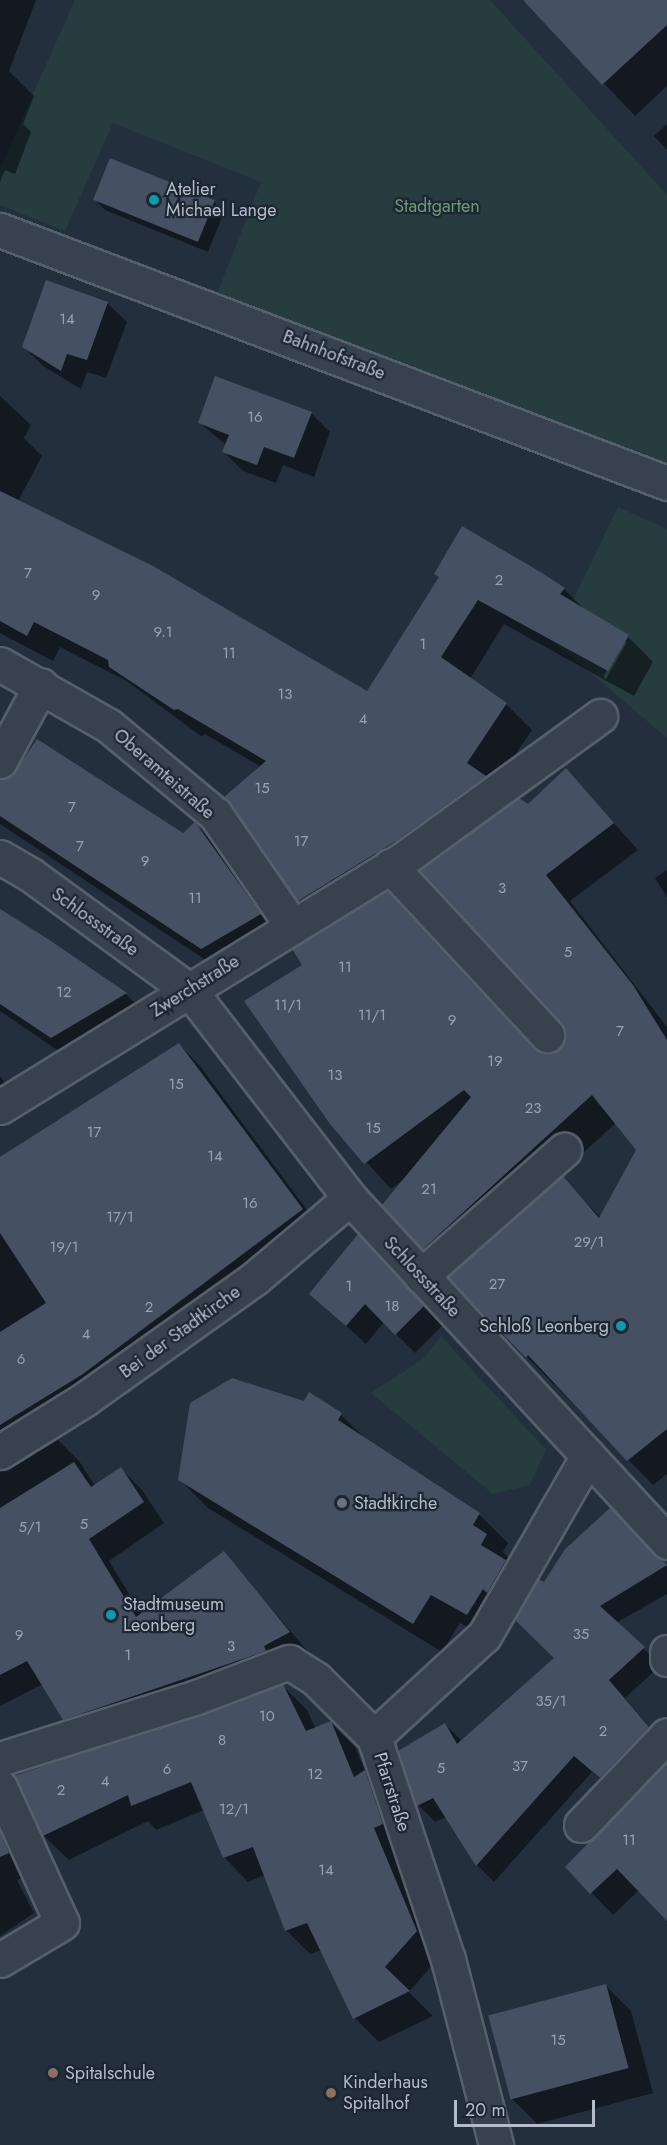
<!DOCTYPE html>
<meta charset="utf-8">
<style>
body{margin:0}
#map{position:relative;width:667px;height:2145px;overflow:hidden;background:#242f3e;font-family:Jost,sans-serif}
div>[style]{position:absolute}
.green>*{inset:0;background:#263c3f}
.shadow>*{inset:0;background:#0007}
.building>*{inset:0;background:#455162;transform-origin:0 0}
.roads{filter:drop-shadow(2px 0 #565f6c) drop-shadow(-2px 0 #565f6c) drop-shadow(0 2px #565f6c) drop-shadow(0 -2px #565f6c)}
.minor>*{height:33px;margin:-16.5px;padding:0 16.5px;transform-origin:16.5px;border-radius:16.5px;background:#38414e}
.dots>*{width:16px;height:16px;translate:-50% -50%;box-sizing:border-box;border:3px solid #1d2633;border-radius:50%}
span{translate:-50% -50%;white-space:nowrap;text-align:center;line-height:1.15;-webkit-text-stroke:4.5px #1d2633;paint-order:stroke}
.number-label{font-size:15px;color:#98a1af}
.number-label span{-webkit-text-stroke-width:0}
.poi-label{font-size:18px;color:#b4bcc9}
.left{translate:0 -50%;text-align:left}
.right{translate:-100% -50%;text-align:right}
.park-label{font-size:18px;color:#6b9a76}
.street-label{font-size:18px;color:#b4bcc9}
.scale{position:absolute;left:454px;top:2100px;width:141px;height:27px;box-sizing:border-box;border:3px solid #b4bcc9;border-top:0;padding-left:8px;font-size:18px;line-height:21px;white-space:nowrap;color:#b4bcc9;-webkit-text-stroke:4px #1d2633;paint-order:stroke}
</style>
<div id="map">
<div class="green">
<div style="clip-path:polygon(75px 0,490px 0,667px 195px,667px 483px,211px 309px,261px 182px,113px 123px,65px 231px,0 205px,0 168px)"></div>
<div style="clip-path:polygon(618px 507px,667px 529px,667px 738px,553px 641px)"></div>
<div style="clip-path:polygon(441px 1336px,546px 1450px,530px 1485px,493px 1494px,371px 1393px,423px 1359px)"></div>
</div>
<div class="shadow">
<div style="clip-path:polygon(0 0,36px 0,9px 71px,34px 96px,23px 124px,31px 132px,15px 174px,5px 170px,0 182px)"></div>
<div style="clip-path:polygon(525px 0,667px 0,667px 86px,635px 116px)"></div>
<div style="clip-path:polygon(667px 124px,667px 150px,654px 136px)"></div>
<div style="clip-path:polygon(95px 200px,214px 202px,224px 212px,208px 252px,105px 210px)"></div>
<div style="clip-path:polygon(107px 303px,127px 322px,106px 378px,87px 372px,81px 389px,43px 366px,24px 347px)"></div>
<div style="clip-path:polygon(evenodd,0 396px,31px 425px,24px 438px,42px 456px,18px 501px,367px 693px,440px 578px,436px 574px,564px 589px,587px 612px,628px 637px,653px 662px,634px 696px,504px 624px,470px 679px,506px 704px,532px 730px,494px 786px,510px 802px,421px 867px,325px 926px,299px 900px,226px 797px,261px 767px,205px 734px,201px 736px,125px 680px,60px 647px,53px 661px,0 633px,0 396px,623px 642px,627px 642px,606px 679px,603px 677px,623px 642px)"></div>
<div style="clip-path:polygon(311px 413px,330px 432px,314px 477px,283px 465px,276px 483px,243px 471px,224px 452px,226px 445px,200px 423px)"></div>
<div style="clip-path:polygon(0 729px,27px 756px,183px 835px,195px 824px,223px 852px,288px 942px,230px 976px,0 824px)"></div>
<div style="clip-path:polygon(566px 770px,638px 850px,570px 901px,667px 1027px,667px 1474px,653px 1485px,527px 1357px,563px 1178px,601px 1218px,638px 1150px,616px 1123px,449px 1274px,384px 1205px,404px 1179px,391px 1189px,331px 1123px,304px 965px,387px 892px,537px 1051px,542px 1055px,560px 1050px,567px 1040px,528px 806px)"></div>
<div style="clip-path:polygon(667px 870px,667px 897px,655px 878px)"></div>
<div style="clip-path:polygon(0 910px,126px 994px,153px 1022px,79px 1065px,0 1011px)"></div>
<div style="clip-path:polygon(179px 1044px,200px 1066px,316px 1222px,11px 1457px,4px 1471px,58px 1440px,79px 1461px,95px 1486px,121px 1469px,142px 1490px,164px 1523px,109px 1561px,142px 1615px,224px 1553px,310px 1654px,284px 1667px,86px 1740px,64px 1719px,43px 1684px,0 1706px,0 1160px)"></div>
<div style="clip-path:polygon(0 1076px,23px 1109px,0 1123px)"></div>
<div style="clip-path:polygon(377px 1256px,442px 1326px,415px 1353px,384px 1322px,366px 1344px,311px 1294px)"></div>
<div style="clip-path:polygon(309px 1395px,341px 1415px,369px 1442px,479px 1514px,508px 1543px,503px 1552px,515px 1564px,513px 1568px,534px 1590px,545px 1584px,570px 1544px,610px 1510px,667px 1567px,667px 1594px,616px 1623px,661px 1665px,625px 1698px,665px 1745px,618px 1794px,592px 1772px,494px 1882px,477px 1865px,446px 1817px,435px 1822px,418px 1805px,445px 1724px,462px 1741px,556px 1659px,512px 1616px,496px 1643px,460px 1623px,442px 1652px,208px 1508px,179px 1479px,305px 1402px)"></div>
<div style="clip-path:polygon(283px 1686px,307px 1710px,316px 1729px,331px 1723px,355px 1747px,366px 1773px,389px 1796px,440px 1956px,409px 1992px,433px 2016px,379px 2042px,355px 2018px,322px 1950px,310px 1954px,286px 1930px,265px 1875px,248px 1882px,224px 1857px,204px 1810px,156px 1830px,148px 1821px,69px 1860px,44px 1836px,16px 1777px)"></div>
<div style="clip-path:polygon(667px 1765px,667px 1919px,639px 1890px,613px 1915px,567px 1867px)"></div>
<div style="clip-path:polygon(0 1808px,30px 1874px,17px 1880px,34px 1913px,0 1936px)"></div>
<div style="clip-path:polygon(606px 1986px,631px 2011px,653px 2093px,537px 2124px,511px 2098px)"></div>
</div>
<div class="building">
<div style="clip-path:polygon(523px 0,667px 0,667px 25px,602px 85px)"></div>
<div style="left:110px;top:158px;width:113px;height:45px;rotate:22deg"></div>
<div style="clip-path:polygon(46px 280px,108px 302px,87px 360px,67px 354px,61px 371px,22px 347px)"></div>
<div style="clip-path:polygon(215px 376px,312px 412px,294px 458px,264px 447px,257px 465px,222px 452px,229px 435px,198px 423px)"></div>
<div style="clip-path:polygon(0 491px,153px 566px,367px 691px,439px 577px,434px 574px,462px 526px,542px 573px,565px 588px,560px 594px,629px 635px,608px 671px,478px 600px,441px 657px,507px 703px,467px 763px,486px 776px,396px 841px,298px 901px,224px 797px,266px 761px,178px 709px,174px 710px,109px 667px,108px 660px,34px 622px,27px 636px,0 621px)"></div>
<div style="clip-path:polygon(37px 739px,183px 833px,195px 822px,261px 914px,201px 949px,0 816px,0 780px,16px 770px)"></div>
<div style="clip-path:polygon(566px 768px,614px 823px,546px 875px,633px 985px,667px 1040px,667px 1429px,627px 1461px,528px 1355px,526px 1358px,448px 1277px,563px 1176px,599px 1218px,636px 1150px,592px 1095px,423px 1249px,382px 1205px,471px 1097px,464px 1090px,364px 1164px,330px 1124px,244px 1001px,302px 965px,292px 949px,387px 891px,533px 1048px,542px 1053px,559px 1049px,565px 1040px,561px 1022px,420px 870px,519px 798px,528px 804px)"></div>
<div style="clip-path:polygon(0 909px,48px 939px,127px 993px,51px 1038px,0 1004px)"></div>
<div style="clip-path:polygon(179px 1043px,303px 1209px,83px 1374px,0 1425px,0 1332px,46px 1303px,0 1233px,0 1157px)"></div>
<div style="clip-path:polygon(358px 1234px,424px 1306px,395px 1335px,365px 1304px,346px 1326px,309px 1294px)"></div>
<div style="clip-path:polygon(232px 1378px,304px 1401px,309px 1392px,342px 1413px,338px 1420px,480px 1513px,473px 1525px,487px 1534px,481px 1545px,506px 1560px,487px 1593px,483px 1589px,467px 1615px,431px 1595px,413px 1624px,178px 1480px,190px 1403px)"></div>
<div style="clip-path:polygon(74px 1462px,91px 1487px,121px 1467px,144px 1502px,89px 1539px,136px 1617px,224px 1551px,290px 1632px,264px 1646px,266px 1651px,63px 1720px,27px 1661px,0 1675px,0 1508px)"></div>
<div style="clip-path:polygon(610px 1508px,667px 1565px,600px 1606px,645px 1647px,609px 1680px,649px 1727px,600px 1778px,574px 1756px,476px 1866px,433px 1798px,417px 1806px,398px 1751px,445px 1723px,457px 1744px,554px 1658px,515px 1620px,539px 1579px,544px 1582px,565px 1549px)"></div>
<div style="clip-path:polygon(283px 1684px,306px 1731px,331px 1721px,354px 1777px,365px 1770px,383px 1824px,374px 1828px,417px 1931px,385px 1967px,410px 1991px,353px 2019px,307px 1923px,285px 1931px,253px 1847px,223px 1858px,191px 1782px,131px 1806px,128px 1795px,43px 1836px,14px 1776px)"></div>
<div style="clip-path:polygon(667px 1762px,667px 1921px,617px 1869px,590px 1894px,565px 1867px)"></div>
<div style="clip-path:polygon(0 1832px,9px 1853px,0 1857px)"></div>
<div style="left:606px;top:1984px;width:87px;height:122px;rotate:75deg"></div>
</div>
<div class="roads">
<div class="minor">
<div style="left:0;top:230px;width:713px;rotate:20.77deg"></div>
<div style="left:0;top:664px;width:125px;rotate:29.6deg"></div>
<div style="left:109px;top:726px;width:138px;rotate:39.7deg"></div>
<div style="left:215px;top:814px;width:134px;rotate:55.4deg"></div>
<div style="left:0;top:761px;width:86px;rotate:-61.7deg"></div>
<div style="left:0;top:857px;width:36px;rotate:30deg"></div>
<div style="left:31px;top:875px;width:197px;rotate:36.1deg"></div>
<div style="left:190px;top:991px;width:262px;rotate:52.3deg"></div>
<div style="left:350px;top:1198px;width:468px;rotate:47.3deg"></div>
<div style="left:390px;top:866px;width:231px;rotate:47.1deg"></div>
<div style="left:0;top:1107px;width:477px;rotate:-31.6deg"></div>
<div style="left:406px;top:857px;width:240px;rotate:-36deg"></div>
<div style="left:421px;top:1276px;width:191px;rotate:-41.4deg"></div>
<div style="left:0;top:1452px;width:100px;rotate:-31.9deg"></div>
<div style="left:85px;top:1399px;width:209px;rotate:-35.4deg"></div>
<div style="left:255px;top:1278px;width:124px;rotate:-40.1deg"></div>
<div style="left:667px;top:1652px;width:7px;rotate:90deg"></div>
<div style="left:374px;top:1737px;width:149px;rotate:-42.6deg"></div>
<div style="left:484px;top:1636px;width:208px;rotate:-60deg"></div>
<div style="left:0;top:1759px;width:203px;rotate:-17.5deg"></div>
<div style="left:194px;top:1698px;width:102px;rotate:-20.8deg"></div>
<div style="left:289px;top:1662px;width:32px;rotate:32deg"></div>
<div style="left:316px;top:1679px;width:82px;rotate:45deg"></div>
<div style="left:374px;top:1737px;width:234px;rotate:71.6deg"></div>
<div style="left:448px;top:1959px;width:192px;rotate:75.5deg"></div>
<div style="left:0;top:1787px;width:149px;rotate:65.5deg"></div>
<div style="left:62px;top:1923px;width:72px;rotate:149.2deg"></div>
<div style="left:581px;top:1825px;width:124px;rotate:-46.3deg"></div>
</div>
</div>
<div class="dots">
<div style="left:154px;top:200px;background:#0f9aa8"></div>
<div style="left:621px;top:1326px;background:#0f9aa8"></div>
<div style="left:342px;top:1503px;background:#6b7280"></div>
<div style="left:111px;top:1615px;background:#0f9aa8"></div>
<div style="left:53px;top:2073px;background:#8d6e63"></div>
<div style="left:331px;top:2093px;background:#8d6e63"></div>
</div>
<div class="number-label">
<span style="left:67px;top:320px">14</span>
<span style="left:255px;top:418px">16</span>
<span style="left:28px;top:574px">7</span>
<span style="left:499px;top:581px">2</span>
<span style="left:96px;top:596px">9</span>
<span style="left:163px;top:633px">9.1</span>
<span style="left:423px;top:645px">1</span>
<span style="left:229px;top:654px">11</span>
<span style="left:285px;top:695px">13</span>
<span style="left:363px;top:720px">4</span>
<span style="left:262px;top:789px">15</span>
<span style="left:72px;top:808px">7</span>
<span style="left:301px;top:842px">17</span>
<span style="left:80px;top:847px">7</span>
<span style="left:145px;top:862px">9</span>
<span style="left:502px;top:889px">3</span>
<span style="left:195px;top:899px">11</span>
<span style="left:568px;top:953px">5</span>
<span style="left:345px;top:968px">11</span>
<span style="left:64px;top:993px">12</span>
<span style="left:288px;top:1006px">11/1</span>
<span style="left:372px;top:1016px">11/1</span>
<span style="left:452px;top:1021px">9</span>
<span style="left:620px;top:1032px">7</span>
<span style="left:495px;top:1062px">19</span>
<span style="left:335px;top:1076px">13</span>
<span style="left:176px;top:1085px">15</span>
<span style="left:533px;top:1109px">23</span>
<span style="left:373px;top:1129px">15</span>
<span style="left:94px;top:1133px">17</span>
<span style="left:215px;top:1157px">14</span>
<span style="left:429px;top:1190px">21</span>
<span style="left:250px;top:1204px">16</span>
<span style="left:120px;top:1218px">17/1</span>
<span style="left:589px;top:1243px">29/1</span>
<span style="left:64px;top:1248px">19/1</span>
<span style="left:497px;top:1285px">27</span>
<span style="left:349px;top:1287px">1</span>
<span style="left:392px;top:1307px">18</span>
<span style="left:149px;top:1308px">2</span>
<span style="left:86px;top:1335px">4</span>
<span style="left:21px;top:1360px">6</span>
<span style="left:84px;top:1525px">5</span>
<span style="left:30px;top:1528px">5/1</span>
<span style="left:581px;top:1635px">35</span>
<span style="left:19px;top:1636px">9</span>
<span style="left:231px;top:1647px">3</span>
<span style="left:128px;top:1656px">1</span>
<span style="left:551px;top:1702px">35/1</span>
<span style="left:267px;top:1717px">10</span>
<span style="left:603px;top:1732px">2</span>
<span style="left:222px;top:1741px">8</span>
<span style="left:520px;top:1767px">37</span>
<span style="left:441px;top:1769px">5</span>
<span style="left:167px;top:1770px">6</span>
<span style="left:315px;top:1775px">12</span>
<span style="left:105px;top:1782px">4</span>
<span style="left:61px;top:1791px">2</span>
<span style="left:234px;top:1810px">12/1</span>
<span style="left:629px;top:1841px">11</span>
<span style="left:326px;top:1871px">14</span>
<span style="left:558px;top:2041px">15</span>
</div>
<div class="poi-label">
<span class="left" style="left:166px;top:200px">Atelier<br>Michael Lange</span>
<span class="right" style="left:609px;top:1326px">Schloß Leonberg</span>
<span class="left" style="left:354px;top:1503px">Stadtkirche</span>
<span class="left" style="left:123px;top:1615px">Stadtmuseum<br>Leonberg</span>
<span class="left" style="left:65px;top:2073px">Spitalschule</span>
<span class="left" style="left:343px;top:2093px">Kinderhaus<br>Spitalhof</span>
</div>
<div class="park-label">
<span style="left:437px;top:206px">Stadtgarten</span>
</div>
<div class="street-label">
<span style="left:334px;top:355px;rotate:21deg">Bahnhofstraße</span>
<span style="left:164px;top:774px;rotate:41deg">Oberamteistraße</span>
<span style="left:95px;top:922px;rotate:36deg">Schlossstraße</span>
<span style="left:195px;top:986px;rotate:-32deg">Zwerchstraße</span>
<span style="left:422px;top:1277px;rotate:47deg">Schlossstraße</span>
<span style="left:180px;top:1332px;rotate:-36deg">Bei der Stadtkirche</span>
<span style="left:392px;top:1792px;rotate:72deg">Pfarrstraße</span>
</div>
<div class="scale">20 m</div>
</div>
